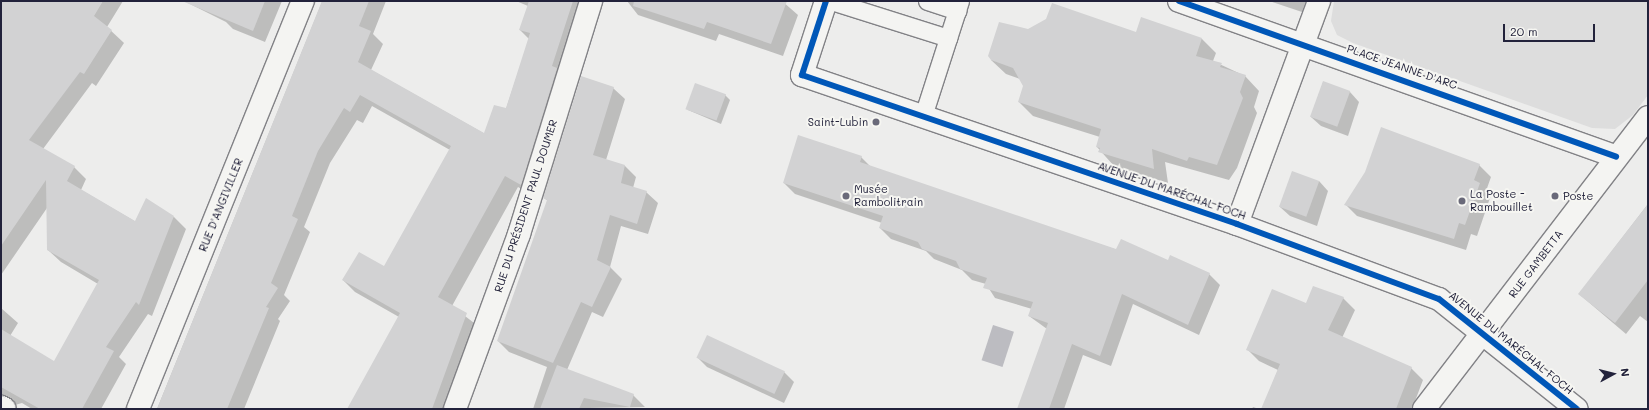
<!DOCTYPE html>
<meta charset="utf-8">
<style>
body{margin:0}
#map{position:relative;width:1649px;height:410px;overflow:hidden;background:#ededec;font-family:Mali,sans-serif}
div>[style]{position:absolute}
.built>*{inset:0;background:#ddd}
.water>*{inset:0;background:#bcbcc1;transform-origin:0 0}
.shadow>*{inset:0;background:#0003}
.building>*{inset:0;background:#d2d2d3;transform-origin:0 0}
.roads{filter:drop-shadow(1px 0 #828286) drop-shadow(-1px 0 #828286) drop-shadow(0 1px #828286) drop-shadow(0 -1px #828286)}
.service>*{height:17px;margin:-8.5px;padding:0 8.5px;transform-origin:8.5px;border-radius:8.5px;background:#f4f4f2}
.minor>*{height:22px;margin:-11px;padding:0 11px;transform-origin:11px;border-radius:11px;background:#f4f4f2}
.secondary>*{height:22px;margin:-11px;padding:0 11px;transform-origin:11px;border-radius:11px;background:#f4f4f2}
.cycleway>*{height:6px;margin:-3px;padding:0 3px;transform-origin:3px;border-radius:3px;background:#0057b8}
.dots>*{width:11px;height:11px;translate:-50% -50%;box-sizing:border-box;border:2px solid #f6f6f2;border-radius:50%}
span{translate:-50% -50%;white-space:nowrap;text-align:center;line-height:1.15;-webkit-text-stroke:4px #f6f6f2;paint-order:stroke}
.street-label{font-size:11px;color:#22223b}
.poi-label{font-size:11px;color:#22223b}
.right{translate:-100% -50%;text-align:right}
.left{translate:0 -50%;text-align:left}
.frame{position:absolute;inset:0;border:2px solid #22223b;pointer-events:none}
.north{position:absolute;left:1593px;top:354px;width:40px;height:40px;-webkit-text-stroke:3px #f6f6f2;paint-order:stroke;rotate:83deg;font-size:11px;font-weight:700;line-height:16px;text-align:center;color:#22223b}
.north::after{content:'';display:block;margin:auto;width:14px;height:18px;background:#22223b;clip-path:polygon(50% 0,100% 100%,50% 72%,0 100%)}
.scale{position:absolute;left:1503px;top:24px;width:92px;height:18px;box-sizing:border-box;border:2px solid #22223b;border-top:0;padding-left:5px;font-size:12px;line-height:14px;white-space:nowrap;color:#22223b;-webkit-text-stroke:3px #f6f6f2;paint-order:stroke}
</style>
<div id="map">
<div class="built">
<div style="clip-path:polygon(1334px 1px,1648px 1px,1648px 95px,1633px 115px,1615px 129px,1592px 128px,1353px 43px,1337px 35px,1331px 21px)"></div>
</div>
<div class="water">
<div style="left:993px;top:325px;width:22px;height:37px;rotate:18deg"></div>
</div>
<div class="shadow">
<div style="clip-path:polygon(1px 1px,123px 1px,107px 27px,124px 43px,96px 86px,92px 83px,43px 149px,74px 167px,86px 179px,81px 190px,136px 222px,174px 217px,186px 229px,152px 316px,148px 314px,119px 357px,126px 364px,101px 409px,32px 409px,22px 403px,1px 409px,1px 308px,18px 323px,10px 336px,54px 363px,98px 284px,61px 262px,48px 250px,47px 208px,1px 275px)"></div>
<div style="clip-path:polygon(184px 1px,282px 1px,265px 42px,233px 29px,226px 22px)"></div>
<div style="clip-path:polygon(306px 1px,386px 1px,373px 34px,383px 44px,371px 70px,485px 134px,506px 109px,529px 39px,520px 30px,528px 6px,516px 1px,589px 1px,533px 196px,518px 187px,452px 306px,478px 326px,448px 409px,348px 409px,399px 317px,355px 292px,343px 280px,384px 268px,450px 150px,372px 106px,363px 123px,357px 120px,330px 163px,304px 227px,310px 232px,284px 295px,290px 301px,278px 319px,280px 321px,244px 409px,157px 409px,322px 2px)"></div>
<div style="clip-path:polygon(627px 1px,782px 1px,798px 15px,783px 56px,719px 34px,716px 41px,638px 15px)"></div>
<div style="clip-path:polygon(1269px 1px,1306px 1px,1302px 12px)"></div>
<div style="clip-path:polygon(1028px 30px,1202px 39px,1216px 53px,1213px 61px,1245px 76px,1259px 91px,1254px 107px,1257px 113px,1237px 168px,1229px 180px,1165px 162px,1168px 183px,1114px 166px,1097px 147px,1100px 137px,1033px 116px,1019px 102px,1024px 86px,1020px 79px,1006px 74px,991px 60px)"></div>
<div style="clip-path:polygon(1323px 83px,1350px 92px,1359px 102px,1348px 136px,1321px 126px,1311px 117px)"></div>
<div style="clip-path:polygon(613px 88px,625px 99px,606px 160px,625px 166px,636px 177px,633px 188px,646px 192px,658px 203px,648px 234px,621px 226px,610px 267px,622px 279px,603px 317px,592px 312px,567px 370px,633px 395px,645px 407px,533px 409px,547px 367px,509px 352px,498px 341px,548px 201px,544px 198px)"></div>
<div style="clip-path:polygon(725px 95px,730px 100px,721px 124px,688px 110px)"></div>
<div style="clip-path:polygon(861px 157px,872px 168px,1117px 250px,1209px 274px,1220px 285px,1199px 335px,1133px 304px,1111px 366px,1083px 355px,1064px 409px,1018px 409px,1047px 329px,1029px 316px,1032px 309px,995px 298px,986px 284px,972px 280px,962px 270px,934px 259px,926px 251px,891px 239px,880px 228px,882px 223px,795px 194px,784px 183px)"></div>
<div style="clip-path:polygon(1479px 165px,1491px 177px,1486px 191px,1491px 195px,1477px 236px,1471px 234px,1466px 250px,1357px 216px,1346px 205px)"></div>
<div style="clip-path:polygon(1319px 181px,1328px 191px,1317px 226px,1290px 216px,1280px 207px)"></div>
<div style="clip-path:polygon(1648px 204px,1648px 322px,1640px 316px,1626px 334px,1579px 294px)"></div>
<div style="clip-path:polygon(1343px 298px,1355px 310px,1342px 338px,1411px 368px,1423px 380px,1412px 409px,1262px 409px,1278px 370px,1259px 361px,1247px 349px,1306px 305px)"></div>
<div style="clip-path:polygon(698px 358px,784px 372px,794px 382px,784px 403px,707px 367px)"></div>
<div style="clip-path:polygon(1253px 407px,1259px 409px,1252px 409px)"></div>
</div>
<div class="building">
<div style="clip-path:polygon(1px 1px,103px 1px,94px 16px,112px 30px,84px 74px,80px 72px,29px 140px,75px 166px,67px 181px,135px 221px,146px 198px,174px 216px,139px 305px,136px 302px,106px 347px,114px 351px,82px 409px,40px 409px,1px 387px,1px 329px,54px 361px,99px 280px,47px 250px,46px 180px,1px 246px)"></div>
<div style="clip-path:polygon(182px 1px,265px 1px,253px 31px)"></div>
<div style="clip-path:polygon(322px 1px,369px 1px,359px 26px,371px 31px,358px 62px,484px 133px,494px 105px,506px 108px,530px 33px,519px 30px,529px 1px,573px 1px,552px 66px,557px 68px,521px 185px,505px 176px,438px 297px,467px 313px,432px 409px,347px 409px,400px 313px,342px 280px,359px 252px,384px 266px,451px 146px,360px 95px,350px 112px,344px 108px,318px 151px,292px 216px,298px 219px,271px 283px,278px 288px,266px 307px,269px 308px,227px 409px,157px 409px)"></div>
<div style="clip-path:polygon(634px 1px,787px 1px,771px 44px,707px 22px,704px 29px,633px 6px)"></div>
<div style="clip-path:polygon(1052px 3px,1136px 32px,1141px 17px,1202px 38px,1196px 56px,1222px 63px,1220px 67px,1246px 75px,1240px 92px,1243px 98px,1217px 165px,1189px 157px,1187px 161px,1152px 149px,1154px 169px,1098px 152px,1100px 148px,1096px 147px,1101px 129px,1018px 102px,1023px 86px,1013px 68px,991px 60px,988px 56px,999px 22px,1028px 29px,1046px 19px)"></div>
<div style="clip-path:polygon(581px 76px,614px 87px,593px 155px,625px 165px,621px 183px,647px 191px,637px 224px,610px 215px,597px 260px,611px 267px,592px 307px,581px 302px,553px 363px,497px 341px,547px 200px,543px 198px)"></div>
<div style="left:1323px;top:81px;width:29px;height:38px;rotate:20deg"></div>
<div style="left:695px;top:83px;width:33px;height:28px;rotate:20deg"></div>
<div style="clip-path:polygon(1381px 127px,1480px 164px,1474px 180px,1480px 183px,1465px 225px,1459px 223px,1454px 239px,1344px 205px,1365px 172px)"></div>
<div style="clip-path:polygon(798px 135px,862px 156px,860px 162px,1116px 249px,1121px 239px,1168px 260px,1170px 255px,1210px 273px,1188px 325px,1122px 294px,1100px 356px,1072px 344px,1049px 409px,1017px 409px,1048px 323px,1028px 316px,1033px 302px,983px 288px,987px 278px,960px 269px,956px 261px,922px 249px,918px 242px,879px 228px,883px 216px,783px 183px)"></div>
<div style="left:1292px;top:171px;width:29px;height:38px;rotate:20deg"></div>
<div style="clip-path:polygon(1648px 204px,1648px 280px,1615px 323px,1578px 294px)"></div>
<div style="clip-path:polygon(1313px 286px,1344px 297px,1328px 330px,1412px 367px,1396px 409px,1261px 409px,1280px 364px,1246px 350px,1272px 289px,1306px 303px)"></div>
<div style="left:707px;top:335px;width:86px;height:25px;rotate:25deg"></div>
<div style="clip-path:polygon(557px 365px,634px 394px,630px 407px,584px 398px,579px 409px,540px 409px)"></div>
</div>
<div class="roads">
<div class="service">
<div style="left:831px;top:1px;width:123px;rotate:17.5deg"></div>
<div style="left:927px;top:1px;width:32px;rotate:18deg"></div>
<div style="left:923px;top:116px;width:121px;rotate:-72.2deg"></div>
</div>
<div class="minor">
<div style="left:826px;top:1px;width:78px;rotate:108deg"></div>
<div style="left:802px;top:75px;width:460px;rotate:18.9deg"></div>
<div style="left:1237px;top:224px;width:215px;rotate:20.4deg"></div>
<div style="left:1439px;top:299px;width:176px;rotate:38.6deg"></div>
<div style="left:1179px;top:1px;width:464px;rotate:19.6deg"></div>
<div style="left:1237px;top:224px;width:238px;rotate:-69.8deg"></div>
<div style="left:1px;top:407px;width:4px;rotate:27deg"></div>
<div style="left:138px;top:409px;width:440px;rotate:-68deg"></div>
<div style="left:455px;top:409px;width:186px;rotate:-69.9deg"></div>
<div style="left:519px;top:234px;width:244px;rotate:-72.8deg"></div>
</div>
<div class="secondary">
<div style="left:1424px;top:409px;width:368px;rotate:-52.5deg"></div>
</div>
</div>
<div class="cycleway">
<div style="left:826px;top:1px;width:78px;rotate:108deg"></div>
<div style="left:802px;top:75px;width:460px;rotate:18.9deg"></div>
<div style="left:1237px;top:224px;width:215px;rotate:20.4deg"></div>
<div style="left:1439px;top:299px;width:176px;rotate:38.6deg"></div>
<div style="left:1179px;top:1px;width:464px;rotate:19.6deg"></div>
</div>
<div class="dots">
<div style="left:876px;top:122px;background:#696979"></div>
<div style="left:846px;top:196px;background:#696979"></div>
<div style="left:1555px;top:196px;background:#696979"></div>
<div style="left:1462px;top:201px;background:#696979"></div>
</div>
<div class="street-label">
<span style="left:1402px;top:67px;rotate:19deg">PLACE JEANNE D'ARC</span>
<span style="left:1172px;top:191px;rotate:19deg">AVENUE DU MARÉCHAL FOCH</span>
<span style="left:221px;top:205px;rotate:-68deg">RUE D'ANGIVILLER</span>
<span style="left:526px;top:206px;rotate:-72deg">RUE DU PRÉSIDENT PAUL DOUMER</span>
<span style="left:1536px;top:264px;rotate:-53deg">RUE GAMBETTA</span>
<span style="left:1511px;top:343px;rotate:39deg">AVENUE DU MARÉCHAL FOCH</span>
</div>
<div class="poi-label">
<span class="right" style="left:868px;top:122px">Saint-Lubin</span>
<span class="left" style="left:854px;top:196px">Musée<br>Rambolitrain</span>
<span class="left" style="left:1470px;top:201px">La Poste -<br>Rambouillet</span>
<span class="left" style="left:1563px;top:196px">Poste</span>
</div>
<div class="frame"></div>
<div class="north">N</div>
<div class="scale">20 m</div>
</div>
